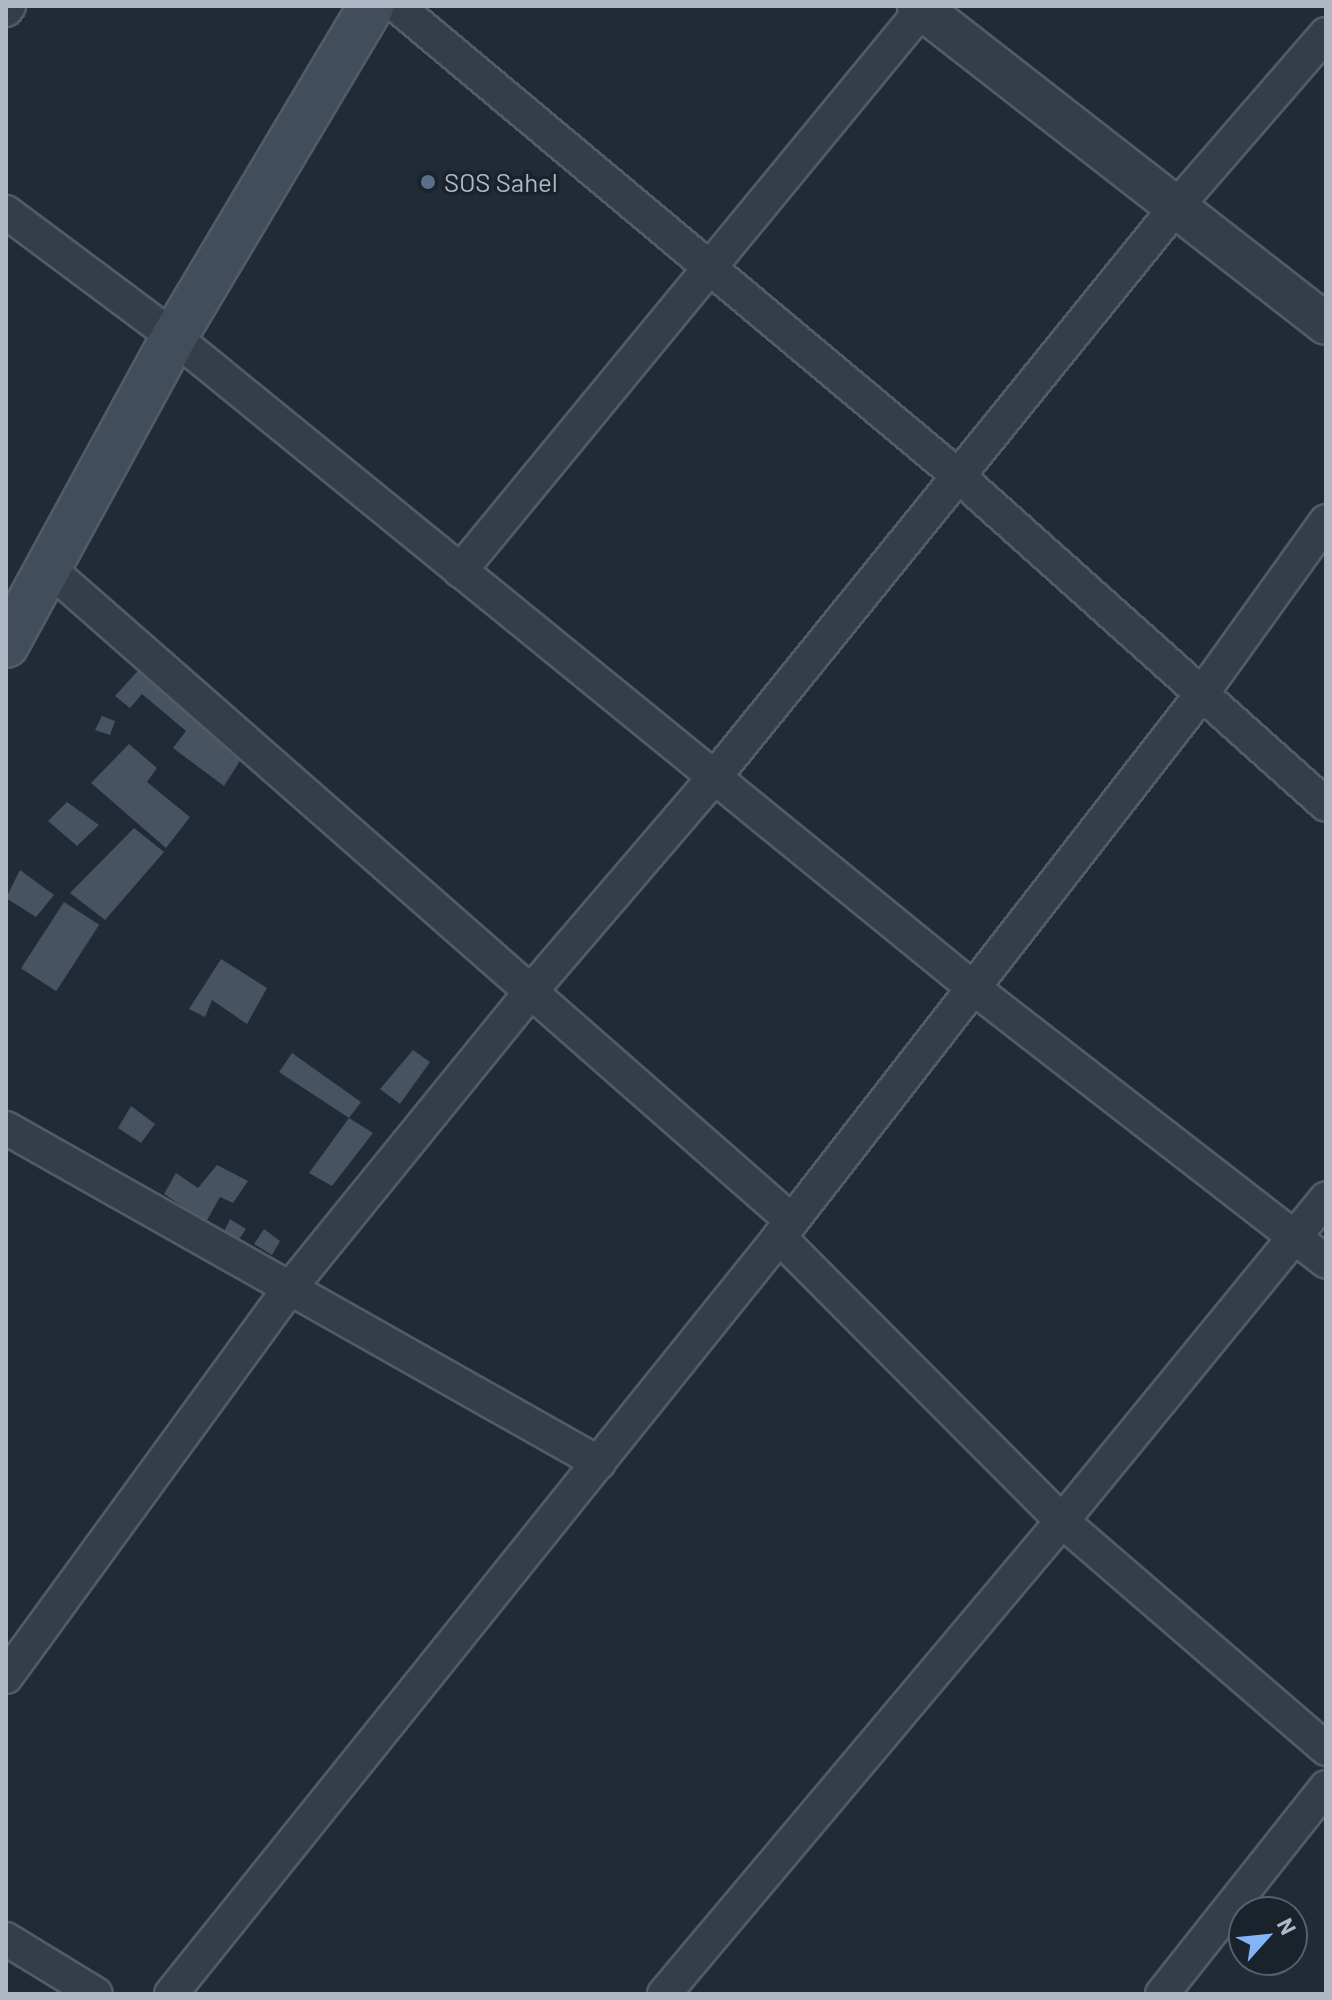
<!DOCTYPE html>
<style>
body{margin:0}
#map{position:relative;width:1332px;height:2000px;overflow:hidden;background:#212b37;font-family:Barlow,sans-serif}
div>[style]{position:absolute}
.building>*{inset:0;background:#475361;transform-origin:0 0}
.roads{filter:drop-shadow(2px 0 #525b65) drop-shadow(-2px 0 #525b65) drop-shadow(0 2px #525b65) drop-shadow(0 -2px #525b65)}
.minor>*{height:32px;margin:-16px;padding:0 16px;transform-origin:16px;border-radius:16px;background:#343d48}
.tertiary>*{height:40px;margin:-20px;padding:0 20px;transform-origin:20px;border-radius:20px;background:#343d48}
.secondary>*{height:44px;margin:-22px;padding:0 22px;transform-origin:22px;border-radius:22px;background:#424d5b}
.dots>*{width:22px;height:22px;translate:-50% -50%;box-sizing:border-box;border:4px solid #1a222c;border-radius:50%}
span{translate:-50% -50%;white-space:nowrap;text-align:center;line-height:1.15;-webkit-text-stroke:7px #1a222c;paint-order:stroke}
.poi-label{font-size:26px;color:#afb8c4}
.left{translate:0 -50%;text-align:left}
.frame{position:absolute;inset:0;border:8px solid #afb8c4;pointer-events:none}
.north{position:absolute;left:1228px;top:1896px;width:80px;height:80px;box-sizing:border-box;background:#1a222c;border:2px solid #565e69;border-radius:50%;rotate:63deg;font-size:22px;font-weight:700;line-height:32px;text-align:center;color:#afb8c4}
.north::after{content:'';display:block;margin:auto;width:28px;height:36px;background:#83b4f5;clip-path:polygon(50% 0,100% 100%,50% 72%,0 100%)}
</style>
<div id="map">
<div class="building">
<div style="clip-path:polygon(143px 665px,245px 753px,224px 786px,173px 748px,186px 731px,142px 694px,130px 708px,115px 696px)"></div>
<div style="clip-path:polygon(102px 716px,115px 721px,110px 735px,95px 730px)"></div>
<div style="clip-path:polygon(129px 744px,157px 768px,147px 782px,190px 817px,166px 848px,91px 783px)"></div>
<div style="clip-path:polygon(67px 802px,99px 825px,77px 846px,48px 821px)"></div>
<div style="clip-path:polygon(134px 828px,164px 852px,105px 920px,70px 893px)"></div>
<div style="clip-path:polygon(20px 870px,54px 895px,36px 917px,6px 898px)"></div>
<div style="left:64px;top:902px;width:42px;height:79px;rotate:33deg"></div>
<div style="clip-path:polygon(221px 959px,267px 988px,247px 1024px,212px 1000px,205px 1017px,189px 1009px)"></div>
<div style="clip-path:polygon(413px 1050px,430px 1062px,400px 1104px,380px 1089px)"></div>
<div style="clip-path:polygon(292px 1053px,361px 1102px,349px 1118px,279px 1072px)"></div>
<div style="clip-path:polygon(131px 1106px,155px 1124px,141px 1143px,118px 1128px)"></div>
<div style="clip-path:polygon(349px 1118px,373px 1133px,332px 1186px,309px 1173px)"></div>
<div style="clip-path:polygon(217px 1165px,248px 1181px,233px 1203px,220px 1197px,206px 1222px,164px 1194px,176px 1173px,198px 1188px)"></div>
<div style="clip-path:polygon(230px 1219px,246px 1229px,237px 1242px,223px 1234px)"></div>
<div style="clip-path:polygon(264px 1229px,280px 1241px,272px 1255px,254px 1244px)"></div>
</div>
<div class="roads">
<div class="minor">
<div style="left:397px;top:6px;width:729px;rotate:39.94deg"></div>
<div style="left:956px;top:474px;width:496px;rotate:41.8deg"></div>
<div style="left:6px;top:10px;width:5px;rotate:-53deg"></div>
<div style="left:6px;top:212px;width:209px;rotate:36.7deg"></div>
<div style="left:174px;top:337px;width:1029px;rotate:39.16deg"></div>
<div style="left:972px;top:987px;width:448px;rotate:37.8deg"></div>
<div style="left:47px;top:567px;width:991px;rotate:41.28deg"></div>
<div style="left:460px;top:571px;width:732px;rotate:-50.55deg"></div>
<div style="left:6px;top:1128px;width:681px;rotate:29.46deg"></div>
<div style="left:779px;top:1237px;width:401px;rotate:45.1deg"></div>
<div style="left:1062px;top:1521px;width:349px;rotate:40.8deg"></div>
<div style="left:6px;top:1677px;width:482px;rotate:-53.9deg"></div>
<div style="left:290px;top:1288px;width:384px;rotate:-50.9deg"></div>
<div style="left:532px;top:990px;width:278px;rotate:-49.4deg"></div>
<div style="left:713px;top:779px;width:736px;rotate:-51.01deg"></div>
<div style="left:1176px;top:207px;width:229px;rotate:-49.1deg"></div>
<div style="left:6px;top:1939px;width:105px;rotate:31.4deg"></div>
<div style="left:171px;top:1994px;width:992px;rotate:-51.22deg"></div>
<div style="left:792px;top:1221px;width:666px;rotate:-52.13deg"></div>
<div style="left:1201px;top:695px;width:214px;rotate:-54.3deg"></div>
<div style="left:664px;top:1994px;width:618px;rotate:-49.92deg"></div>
<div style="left:1062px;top:1521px;width:417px;rotate:-50.7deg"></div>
<div style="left:1162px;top:1994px;width:264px;rotate:-51.6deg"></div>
</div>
<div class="tertiary">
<div style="left:918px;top:6px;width:517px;rotate:37.93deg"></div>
</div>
<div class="secondary">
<div style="left:6px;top:645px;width:351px;rotate:-61.4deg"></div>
<div style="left:174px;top:337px;width:385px;rotate:-59.2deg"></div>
</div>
</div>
<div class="dots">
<div style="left:428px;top:182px;background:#5c6f8a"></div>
</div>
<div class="poi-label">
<span class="left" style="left:444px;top:182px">SOS Sahel</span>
</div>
<div class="frame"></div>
<div class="north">N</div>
</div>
